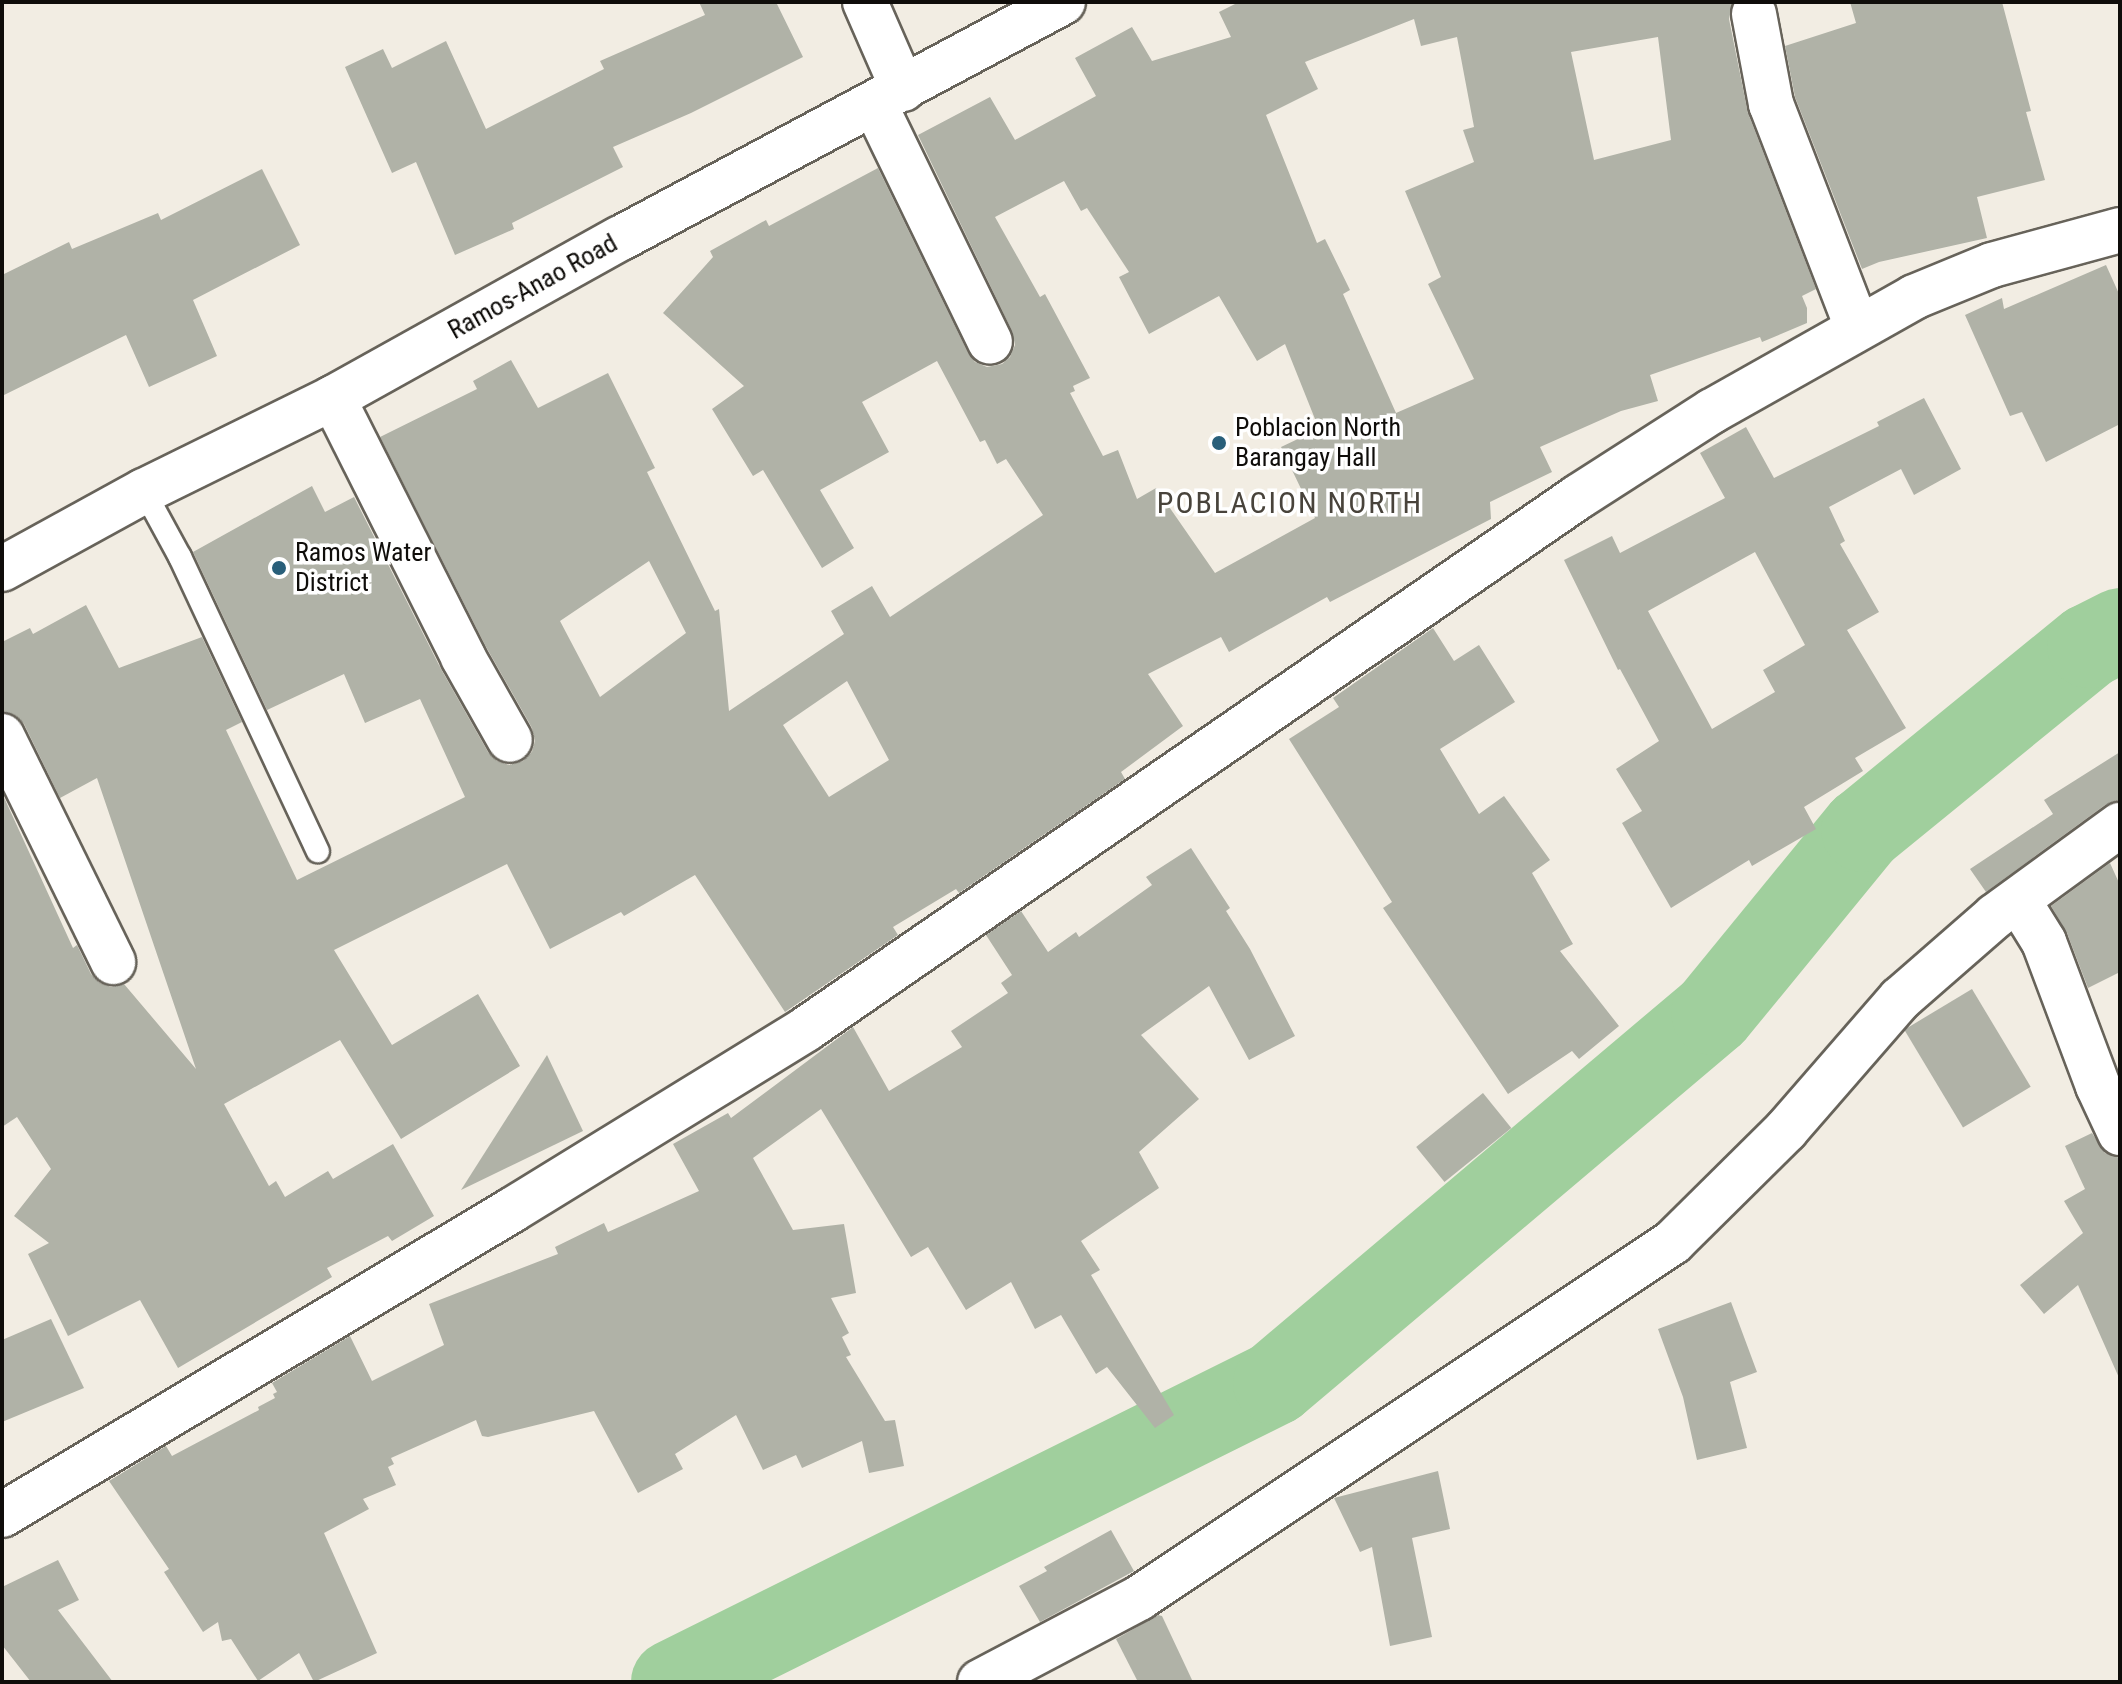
<!DOCTYPE html>
<style>
body{margin:0}
#map{position:relative;width:2122px;height:1684px;overflow:hidden;background:#f2ede3;font-family:"Roboto Condensed",sans-serif}
div>[style]{position:absolute}
.river>*{height:84px;margin:-42px;padding:0 42px;transform-origin:42px;border-radius:42px;background:#a0cf9d}
.building>*{inset:0;background:#b0b2a7;transform-origin:0 0}
.roads{filter:drop-shadow(2px 0 #67635a) drop-shadow(-2px 0 #67635a) drop-shadow(0 2px #67635a) drop-shadow(0 -2px #67635a)}
.service>*{height:22px;margin:-11px;padding:0 11px;transform-origin:11px;border-radius:11px;background:#fff}
.minor>*{height:44px;margin:-22px;padding:0 22px;transform-origin:22px;border-radius:22px;background:#fff}
.secondary>*{height:44px;margin:-22px;padding:0 22px;transform-origin:22px;border-radius:22px;background:#fff}
.dots>*{width:22px;height:22px;translate:-50% -50%;box-sizing:border-box;border:4px solid #fff;border-radius:50%}
span{translate:-50% -50%;white-space:nowrap;text-align:center;line-height:1.15;-webkit-text-stroke:7px #fff;paint-order:stroke}
.street-label{font-size:26px;color:#0f0d0a}
.poi-label{font-size:26px;color:#0f0d0a}
.left{translate:0 -50%;text-align:left}
.quarter-label{font-size:30px;color:#48433b;letter-spacing:2px}
.frame{position:absolute;inset:0;border:4px solid #0f0d0a;pointer-events:none}
</style>
<div id="map">
<div class="river">
<div style="left:673px;top:1682px;width:672px;rotate:-26.41deg"></div>
<div style="left:1275px;top:1383px;width:573px;rotate:-40.19deg"></div>
<div style="left:1713px;top:1013px;width:237px;rotate:-50.7deg"></div>
<div style="left:1863px;top:830px;width:291px;rotate:-39.2deg"></div>
<div style="left:2089px;top:646px;width:35px;rotate:-27deg"></div>
</div>
<div class="building">
<div style="clip-path:polygon(699px 2px,776px 2px,803px 57px,691px 113px,613px 147px,623px 167px,512px 223px,514px 229px,455px 255px,416px 162px,392px 173px,345px 67px,383px 49px,392px 68px,446px 41px,486px 129px,604px 69px,600px 61px,705px 15px)"></div>
<div style="clip-path:polygon(evenodd,1239px 2px,1733px 2px,1729px 19px,1748px 113px,1816px 289px,1802px 296px,1807px 308px,1807px 323px,1762px 342px,1760px 337px,1650px 375px,1658px 401px,1621px 411px,1540px 447px,1552px 472px,1490px 502px,1491px 519px,1330px 602px,1327px 597px,1229px 652px,1221px 637px,1148px 674px,1183px 726px,1121px 772px,1125px 779px,959px 893px,956px 889px,893px 927px,898px 935px,785px 1012px,695px 875px,624px 916px,621px 912px,550px 949px,507px 864px,334px 950px,392px 1045px,478px 994px,520px 1066px,401px 1139px,340px 1040px,224px 1104px,269px 1186px,276px 1181px,285px 1197px,328px 1171px,333px 1179px,393px 1144px,434px 1216px,392px 1241px,388px 1236px,327px 1268px,332px 1277px,178px 1368px,140px 1300px,68px 1336px,28px 1254px,49px 1243px,14px 1216px,51px 1169px,17px 1117px,2px 1127px,2px 793px,73px 948px,77px 945px,91px 974px,100px 983px,111px 987px,124px 984px,196px 1069px,97px 778px,60px 798px,24px 724px,15px 715px,2px 711px,2px 642px,30px 628px,33px 634px,86px 605px,119px 668px,202px 637px,242px 722px,226px 730px,297px 880px,465px 797px,420px 699px,365px 723px,344px 674px,267px 710px,193px 552px,312px 486px,325px 512px,354px 497px,441px 669px,488px 752px,497px 761px,509px 765px,523px 761px,532px 752px,535px 741px,532px 728px,485px 645px,380px 437px,477px 389px,473px 381px,511px 360px,538px 408px,608px 373px,655px 468px,647px 472px,715px 611px,719px 609px,729px 711px,844px 634px,831px 611px,872px 586px,890px 617px,1043px 515px,1006px 459px,997px 464px,985px 440px,980px 442px,937px 361px,862px 402px,889px 452px,820px 490px,854px 548px,822px 568px,763px 470px,753px 476px,712px 409px,744px 386px,663px 313px,713px 257px,710px 251px,766px 220px,769px 226px,878px 168px,968px 353px,975px 362px,987px 367px,1002px 364px,1010px 357px,1015px 345px,1012px 331px,918px 135px,990px 97px,1015px 140px,1096px 96px,1075px 58px,1132px 27px,1152px 61px,1231px 37px,1219px 12px,1239px 2px,1414px 19px,1421px 46px,1457px 37px,1474px 127px,1463px 130px,1474px 162px,1405px 191px,1441px 277px,1428px 284px,1474px 379px,1396px 413px,1343px 294px,1350px 290px,1325px 239px,1317px 243px,1266px 115px,1318px 89px,1305px 62px,1414px 19px,1239px 2px,1658px 37px,1671px 140px,1594px 160px,1571px 52px,1658px 37px,1239px 2px,1064px 181px,1081px 211px,1087px 208px,1129px 272px,1119px 277px,1149px 334px,1219px 296px,1257px 361px,1285px 344px,1319px 429px,1281px 447px,1315px 518px,1215px 573px,1156px 488px,1137px 499px,1118px 450px,1103px 456px,1070px 393px,1075px 391px,1073px 386px,1090px 378px,1045px 294px,1040px 297px,995px 217px,1064px 181px,1239px 2px,649px 561px,686px 633px,600px 697px,560px 621px,649px 561px,1239px 2px,847px 681px,889px 760px,829px 797px,783px 725px,847px 681px)"></div>
<div style="clip-path:polygon(1850px 2px,2002px 2px,2031px 111px,2026px 112px,2045px 180px,1977px 197px,1987px 238px,1879px 262px,1862px 269px,1795px 97px,1785px 46px,1856px 23px)"></div>
<div style="clip-path:polygon(262px 169px,300px 245px,193px 300px,217px 356px,149px 387px,126px 335px,2px 396px,2px 275px,69px 242px,72px 249px,158px 213px,161px 220px)"></div>
<div style="clip-path:polygon(2106px 265px,2120px 296px,2120px 424px,2046px 462px,2022px 412px,2010px 416px,1965px 315px,2002px 298px,2004px 309px)"></div>
<div style="clip-path:polygon(evenodd,1924px 398px,1961px 469px,1914px 495px,1901px 469px,1829px 507px,1845px 541px,1840px 544px,1879px 612px,1847px 630px,1906px 728px,1855px 758px,1863px 771px,1804px 807px,1816px 829px,1752px 866px,1749px 860px,1671px 908px,1622px 823px,1642px 811px,1616px 769px,1659px 741px,1620px 669px,1618px 670px,1564px 560px,1612px 536px,1620px 553px,1725px 498px,1700px 453px,1746px 427px,1774px 478px,1879px 426px,1877px 422px,1924px 398px,1755px 552px,1805px 645px,1763px 670px,1775px 692px,1712px 729px,1648px 611px,1755px 552px)"></div>
<div style="clip-path:polygon(1433px 628px,1454px 661px,1479px 645px,1515px 702px,1440px 749px,1479px 814px,1504px 796px,1550px 860px,1532px 873px,1573px 944px,1560px 951px,1619px 1026px,1579px 1059px,1572px 1051px,1508px 1094px,1383px 908px,1392px 902px,1289px 739px,1339px 707px,1333px 698px)"></div>
<div style="clip-path:polygon(2120px 752px,2120px 800px,2105px 805px,1986px 892px,1970px 869px,2053px 814px,2044px 800px)"></div>
<div style="clip-path:polygon(1191px 848px,1230px 908px,1226px 911px,1250px 949px,1295px 1036px,1249px 1060px,1209px 986px,1141px 1035px,1199px 1099px,1139px 1152px,1159px 1188px,1081px 1241px,1100px 1270px,1091px 1275px,1174px 1415px,1155px 1428px,1107px 1367px,1096px 1374px,1061px 1315px,1035px 1329px,1011px 1282px,966px 1310px,928px 1247px,911px 1257px,821px 1109px,753px 1158px,793px 1230px,844px 1224px,856px 1293px,831px 1298px,849px 1333px,842px 1337px,851px 1355px,846px 1357px,885px 1421px,895px 1420px,904px 1466px,869px 1473px,862px 1441px,802px 1468px,796px 1455px,763px 1470px,736px 1415px,675px 1454px,683px 1469px,638px 1493px,594px 1411px,488px 1437px,482px 1436px,476px 1420px,391px 1458px,394px 1464px,388px 1467px,396px 1485px,363px 1499px,369px 1509px,324px 1533px,377px 1653px,314px 1682px,299px 1653px,258px 1681px,231px 1639px,222px 1641px,218px 1622px,203px 1632px,164px 1572px,169px 1569px,109px 1481px,166px 1446px,172px 1456px,259px 1410px,258px 1407px,275px 1398px,273px 1394px,277px 1392px,272px 1383px,350px 1336px,372px 1381px,444px 1345px,429px 1304px,558px 1254px,555px 1247px,604px 1223px,608px 1232px,699px 1191px,673px 1144px,728px 1113px,731px 1118px,853px 1027px,889px 1091px,962px 1047px,951px 1031px,1008px 993px,1001px 983px,1012px 975px,986px 935px,1021px 911px,1048px 952px,1076px 932px,1079px 937px,1152px 885px,1146px 877px)"></div>
<div style="clip-path:polygon(2110px 863px,2120px 885px,2120px 972px,2088px 988px,2067px 933px,2051px 906px)"></div>
<div style="left:1972px;top:989px;width:114px;height:79px;rotate:59deg"></div>
<div style="clip-path:polygon(547px 1055px,583px 1131px,461px 1190px)"></div>
<div style="left:1483px;top:1093px;width:45px;height:86px;rotate:51deg"></div>
<div style="clip-path:polygon(2092px 1133px,2105px 1153px,2120px 1158px,2120px 1380px,2078px 1285px,2044px 1314px,2020px 1285px,2083px 1233px,2064px 1201px,2085px 1189px,2065px 1146px)"></div>
<div style="clip-path:polygon(1731px 1302px,1757px 1372px,1730px 1382px,1747px 1448px,1697px 1460px,1683px 1397px,1658px 1329px)"></div>
<div style="clip-path:polygon(51px 1319px,84px 1388px,2px 1422px,2px 1340px)"></div>
<div style="clip-path:polygon(1438px 1471px,1450px 1529px,1412px 1538px,1432px 1637px,1390px 1646px,1372px 1547px,1360px 1552px,1334px 1498px)"></div>
<div style="clip-path:polygon(1111px 1530px,1134px 1571px,1040px 1622px,1019px 1586px,1047px 1571px,1044px 1567px)"></div>
<div style="clip-path:polygon(58px 1560px,79px 1600px,58px 1610px,113px 1682px,31px 1682px,2px 1645px,2px 1587px)"></div>
<div style="clip-path:polygon(1158px 1615px,1162px 1616px,1193px 1682px,1138px 1682px,1116px 1639px)"></div>
</div>
<div class="roads">
<div class="service">
<div style="left:144px;top:491px;width:75px;rotate:61.4deg"></div>
<div style="left:180px;top:557px;width:325px;rotate:64.9deg"></div>
</div>
<div class="minor">
<div style="left:865px;top:2px;width:95px;rotate:66.4deg"></div>
<div style="left:1754px;top:14px;width:92px;rotate:79.3deg"></div>
<div style="left:1771px;top:104px;width:239px;rotate:68.9deg"></div>
<div style="left:875px;top:105px;width:263px;rotate:64.1deg"></div>
<div style="left:333px;top:398px;width:290px;rotate:63.3deg"></div>
<div style="left:463px;top:657px;width:95px;rotate:60.5deg"></div>
<div style="left:2px;top:736px;width:252px;rotate:63.8deg"></div>
<div style="left:2018px;top:900px;width:49px;rotate:58.2deg"></div>
<div style="left:2044px;top:942px;width:154px;rotate:69.4deg"></div>
<div style="left:2098px;top:1086px;width:52px;rotate:64.9deg"></div>
<div style="left:2px;top:1515px;width:594px;rotate:-30.88deg"></div>
<div style="left:512px;top:1210px;width:345px;rotate:-31.6deg"></div>
<div style="left:806px;top:1029px;width:938px;rotate:-34.57deg"></div>
<div style="left:1578px;top:497px;width:159px;rotate:-32.7deg"></div>
<div style="left:1712px;top:411px;width:232px;rotate:-29.4deg"></div>
<div style="left:1914px;top:297px;width:84px;rotate:-22.3deg"></div>
<div style="left:1992px;top:265px;width:133px;rotate:-15.3deg"></div>
<div style="left:980px;top:1682px;width:180px;rotate:-27.8deg"></div>
<div style="left:1139px;top:1598px;width:642px;rotate:-33.69deg"></div>
<div style="left:1673px;top:1242px;width:159px;rotate:-44.7deg"></div>
<div style="left:1786px;top:1130px;width:174px;rotate:-49deg"></div>
<div style="left:1900px;top:999px;width:126px;rotate:-41.1deg"></div>
<div style="left:1995px;top:916px;width:155px;rotate:-36.1deg"></div>
</div>
<div class="secondary">
<div style="left:2px;top:569px;width:162px;rotate:-28.8deg"></div>
<div style="left:144px;top:491px;width:211px;rotate:-26.2deg"></div>
<div style="left:333px;top:398px;width:329px;rotate:-29.1deg"></div>
<div style="left:621px;top:238px;width:501px;rotate:-28.1deg"></div>
</div>
</div>
<div class="dots">
<div style="left:1219px;top:443px;background:#295f7a"></div>
<div style="left:279px;top:568px;background:#295f7a"></div>
</div>
<div class="street-label">
<span style="left:533px;top:287px;rotate:-29deg">Ramos-Anao Road</span>
</div>
<div class="poi-label">
<span class="left" style="left:1235px;top:443px">Poblacion North<br>Barangay Hall</span>
<span class="left" style="left:295px;top:568px">Ramos Water<br>District</span>
</div>
<div class="quarter-label">
<span style="left:1290px;top:503px">POBLACION NORTH</span>
</div>
<div class="frame"></div>
</div>
